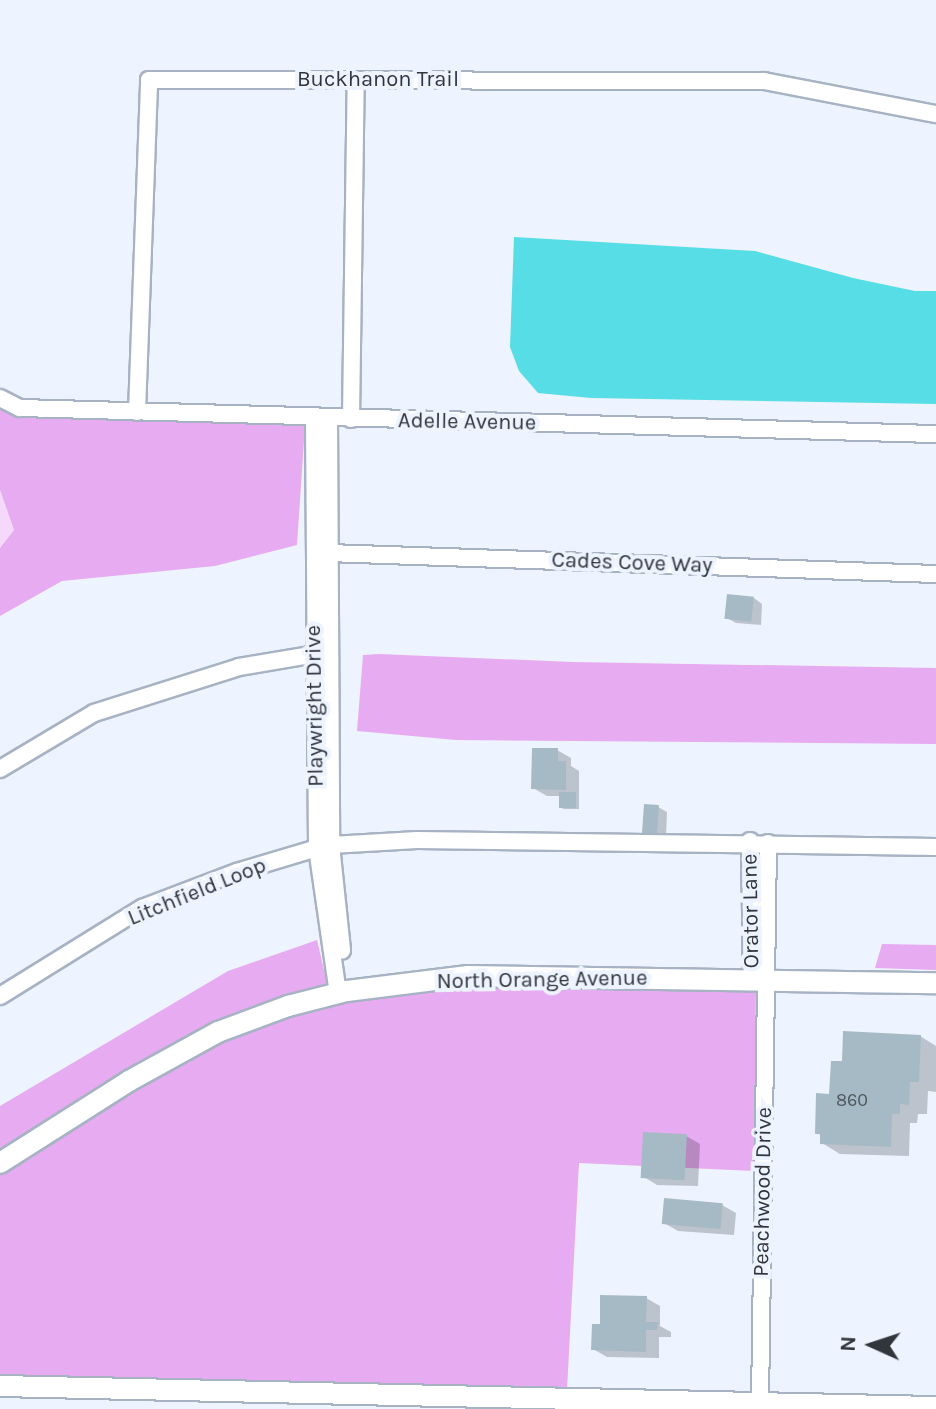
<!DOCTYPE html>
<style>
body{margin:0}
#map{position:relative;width:936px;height:1409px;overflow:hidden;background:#edf4ff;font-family:Karla,sans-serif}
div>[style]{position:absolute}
.green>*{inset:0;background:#f6d8fb}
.forest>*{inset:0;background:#e7abf1}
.water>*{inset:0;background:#57dde5}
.shadow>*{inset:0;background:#0003}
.building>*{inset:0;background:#a5bac5;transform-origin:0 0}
.roads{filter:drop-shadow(2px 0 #a7b2c3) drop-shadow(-2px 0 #a7b2c3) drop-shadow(0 2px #a7b2c3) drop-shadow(0 -2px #a7b2c3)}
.minor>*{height:16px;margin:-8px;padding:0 8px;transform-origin:8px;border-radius:8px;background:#fff}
.tertiary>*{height:20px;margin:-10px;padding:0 10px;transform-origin:10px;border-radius:10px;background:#fff}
span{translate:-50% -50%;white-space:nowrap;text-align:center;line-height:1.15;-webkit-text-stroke:8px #edf4ff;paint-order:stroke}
.number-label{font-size:18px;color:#4e565e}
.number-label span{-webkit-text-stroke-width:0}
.street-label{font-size:22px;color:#31353c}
.north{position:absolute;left:832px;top:1305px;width:80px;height:80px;-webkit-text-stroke:6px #edf4ff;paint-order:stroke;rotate:273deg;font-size:22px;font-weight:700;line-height:32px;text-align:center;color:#31353c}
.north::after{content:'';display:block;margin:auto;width:28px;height:36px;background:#31353c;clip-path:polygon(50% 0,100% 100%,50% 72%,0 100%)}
</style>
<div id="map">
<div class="green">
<div style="clip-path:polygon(0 490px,14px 530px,0 548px)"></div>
</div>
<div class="forest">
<div style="clip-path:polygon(0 408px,20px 416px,305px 426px,297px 545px,215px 566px,62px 581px,0 616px,0 548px,14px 530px,0 490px)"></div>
<div style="clip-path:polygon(379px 654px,573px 662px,936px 668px,936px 744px,456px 740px,357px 731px,363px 655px)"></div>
<div style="clip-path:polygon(317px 940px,328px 987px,0 1153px,0 1106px,228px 971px)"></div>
<div style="clip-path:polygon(882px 944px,936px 945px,936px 970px,875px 968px)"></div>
<div style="clip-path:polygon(469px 984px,756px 989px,754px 1171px,579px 1163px,567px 1390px,0 1377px,0 1173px,134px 1088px,223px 1040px,292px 1013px,340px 1001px)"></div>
</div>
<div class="water">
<div style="clip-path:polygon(514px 237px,755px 251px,853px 278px,915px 291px,936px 291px,936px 404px,591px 398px,538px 393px,519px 371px,510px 347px)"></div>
</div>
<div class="shadow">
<div style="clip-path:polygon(754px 598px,762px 604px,761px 625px,736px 623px,727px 618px)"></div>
<div style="clip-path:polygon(557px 750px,571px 758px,571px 766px,579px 771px,579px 809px,564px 809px,560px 807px,561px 796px,547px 796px,533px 788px)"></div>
<div style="clip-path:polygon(658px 807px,667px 812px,666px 837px,654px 837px,645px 832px)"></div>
<div style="clip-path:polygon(920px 1036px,936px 1046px,936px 1092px,928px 1091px,927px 1114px,918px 1114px,917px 1123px,910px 1123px,909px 1156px,840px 1154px,822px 1143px,822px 1136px,817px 1133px,844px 1063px)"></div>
<div style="clip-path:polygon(686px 1136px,700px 1144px,698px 1186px,657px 1185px,644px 1177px)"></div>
<div style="clip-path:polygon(722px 1205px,736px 1213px,734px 1235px,678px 1231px,664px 1223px)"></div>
<div style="clip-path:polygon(646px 1298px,660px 1306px,660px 1326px,671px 1332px,671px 1337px,659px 1337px,659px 1358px,607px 1357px,593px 1349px,601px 1326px)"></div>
</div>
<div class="building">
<div style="left:727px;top:594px;width:27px;height:25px;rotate:6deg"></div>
<div style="clip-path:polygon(532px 748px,558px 748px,558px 761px,566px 761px,566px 790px,531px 789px)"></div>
<div style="left:559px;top:792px;width:17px;height:16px"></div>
<div style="left:644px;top:804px;width:15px;height:29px;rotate:4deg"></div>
<div style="clip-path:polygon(843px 1031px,921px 1035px,919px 1082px,910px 1082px,909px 1105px,900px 1104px,900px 1114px,892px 1114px,891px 1147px,820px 1144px,820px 1134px,815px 1134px,816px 1093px,829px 1094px,831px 1061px,842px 1061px)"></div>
<div style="left:643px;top:1132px;width:44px;height:46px;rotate:3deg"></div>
<div style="left:664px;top:1198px;width:59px;height:26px;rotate:5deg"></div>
<div style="clip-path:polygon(600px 1295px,647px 1296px,646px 1322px,658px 1322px,657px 1330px,646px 1330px,646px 1352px,591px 1350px,592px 1324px,600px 1324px)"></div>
</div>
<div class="roads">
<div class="minor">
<div style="left:0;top:398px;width:22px;rotate:27deg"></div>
<div style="left:20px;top:408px;width:916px;rotate:1.63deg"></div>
<div style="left:137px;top:412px;width:332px;rotate:-87.9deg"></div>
<div style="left:149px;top:80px;width:615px;rotate:0.09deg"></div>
<div style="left:764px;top:81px;width:175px;rotate:10.9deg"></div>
<div style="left:314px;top:418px;width:430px;rotate:89.6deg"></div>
<div style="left:317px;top:848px;width:147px;rotate:81.8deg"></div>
<div style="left:329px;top:418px;width:427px;rotate:89.7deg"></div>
<div style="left:331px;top:845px;width:106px;rotate:84deg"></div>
<div style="left:351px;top:419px;width:339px;rotate:-89.2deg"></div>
<div style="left:328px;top:553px;width:608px;rotate:1.98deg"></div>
<div style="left:0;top:769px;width:109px;rotate:-30.8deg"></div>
<div style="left:94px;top:713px;width:152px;rotate:-17.6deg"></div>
<div style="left:239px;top:667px;width:85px;rotate:-9.5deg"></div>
<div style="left:750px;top:841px;width:140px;rotate:89.2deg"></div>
<div style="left:331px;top:845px;width:86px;rotate:-3.3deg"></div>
<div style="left:417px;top:840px;width:519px;rotate:0.77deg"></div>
<div style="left:0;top:996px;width:167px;rotate:-31.8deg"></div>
<div style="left:142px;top:908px;width:102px;rotate:-20.8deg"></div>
<div style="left:237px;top:872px;width:84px;rotate:-16.7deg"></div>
<div style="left:760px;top:1403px;width:560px;rotate:-89.18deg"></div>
</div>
<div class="tertiary">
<div style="left:0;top:1163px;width:153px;rotate:-32.4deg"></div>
<div style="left:129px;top:1081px;width:102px;rotate:-28.8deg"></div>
<div style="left:218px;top:1032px;width:75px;rotate:-20.4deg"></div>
<div style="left:288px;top:1006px;width:61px;rotate:-14.3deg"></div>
<div style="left:347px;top:991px;width:122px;rotate:-7.1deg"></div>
<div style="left:468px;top:976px;width:468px;rotate:0.9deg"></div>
<div style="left:0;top:1386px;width:936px;rotate:1.29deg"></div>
</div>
</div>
<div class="number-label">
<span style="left:852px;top:1100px">860</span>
</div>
<div class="street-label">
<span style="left:378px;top:80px">Buckhanon Trail</span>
<span style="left:467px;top:422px;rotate:1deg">Adelle Avenue</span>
<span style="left:632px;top:563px;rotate:2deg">Cades Cove Way</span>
<span style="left:315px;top:706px;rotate:-91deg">Playwright Drive</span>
<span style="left:197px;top:892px;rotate:-22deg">Litchfield Loop</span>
<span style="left:751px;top:911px;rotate:-91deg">Orator Lane</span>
<span style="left:542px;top:980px;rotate:-1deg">North Orange Avenue</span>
<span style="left:763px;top:1192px;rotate:-89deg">Peachwood Drive</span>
</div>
<div class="north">N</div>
</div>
